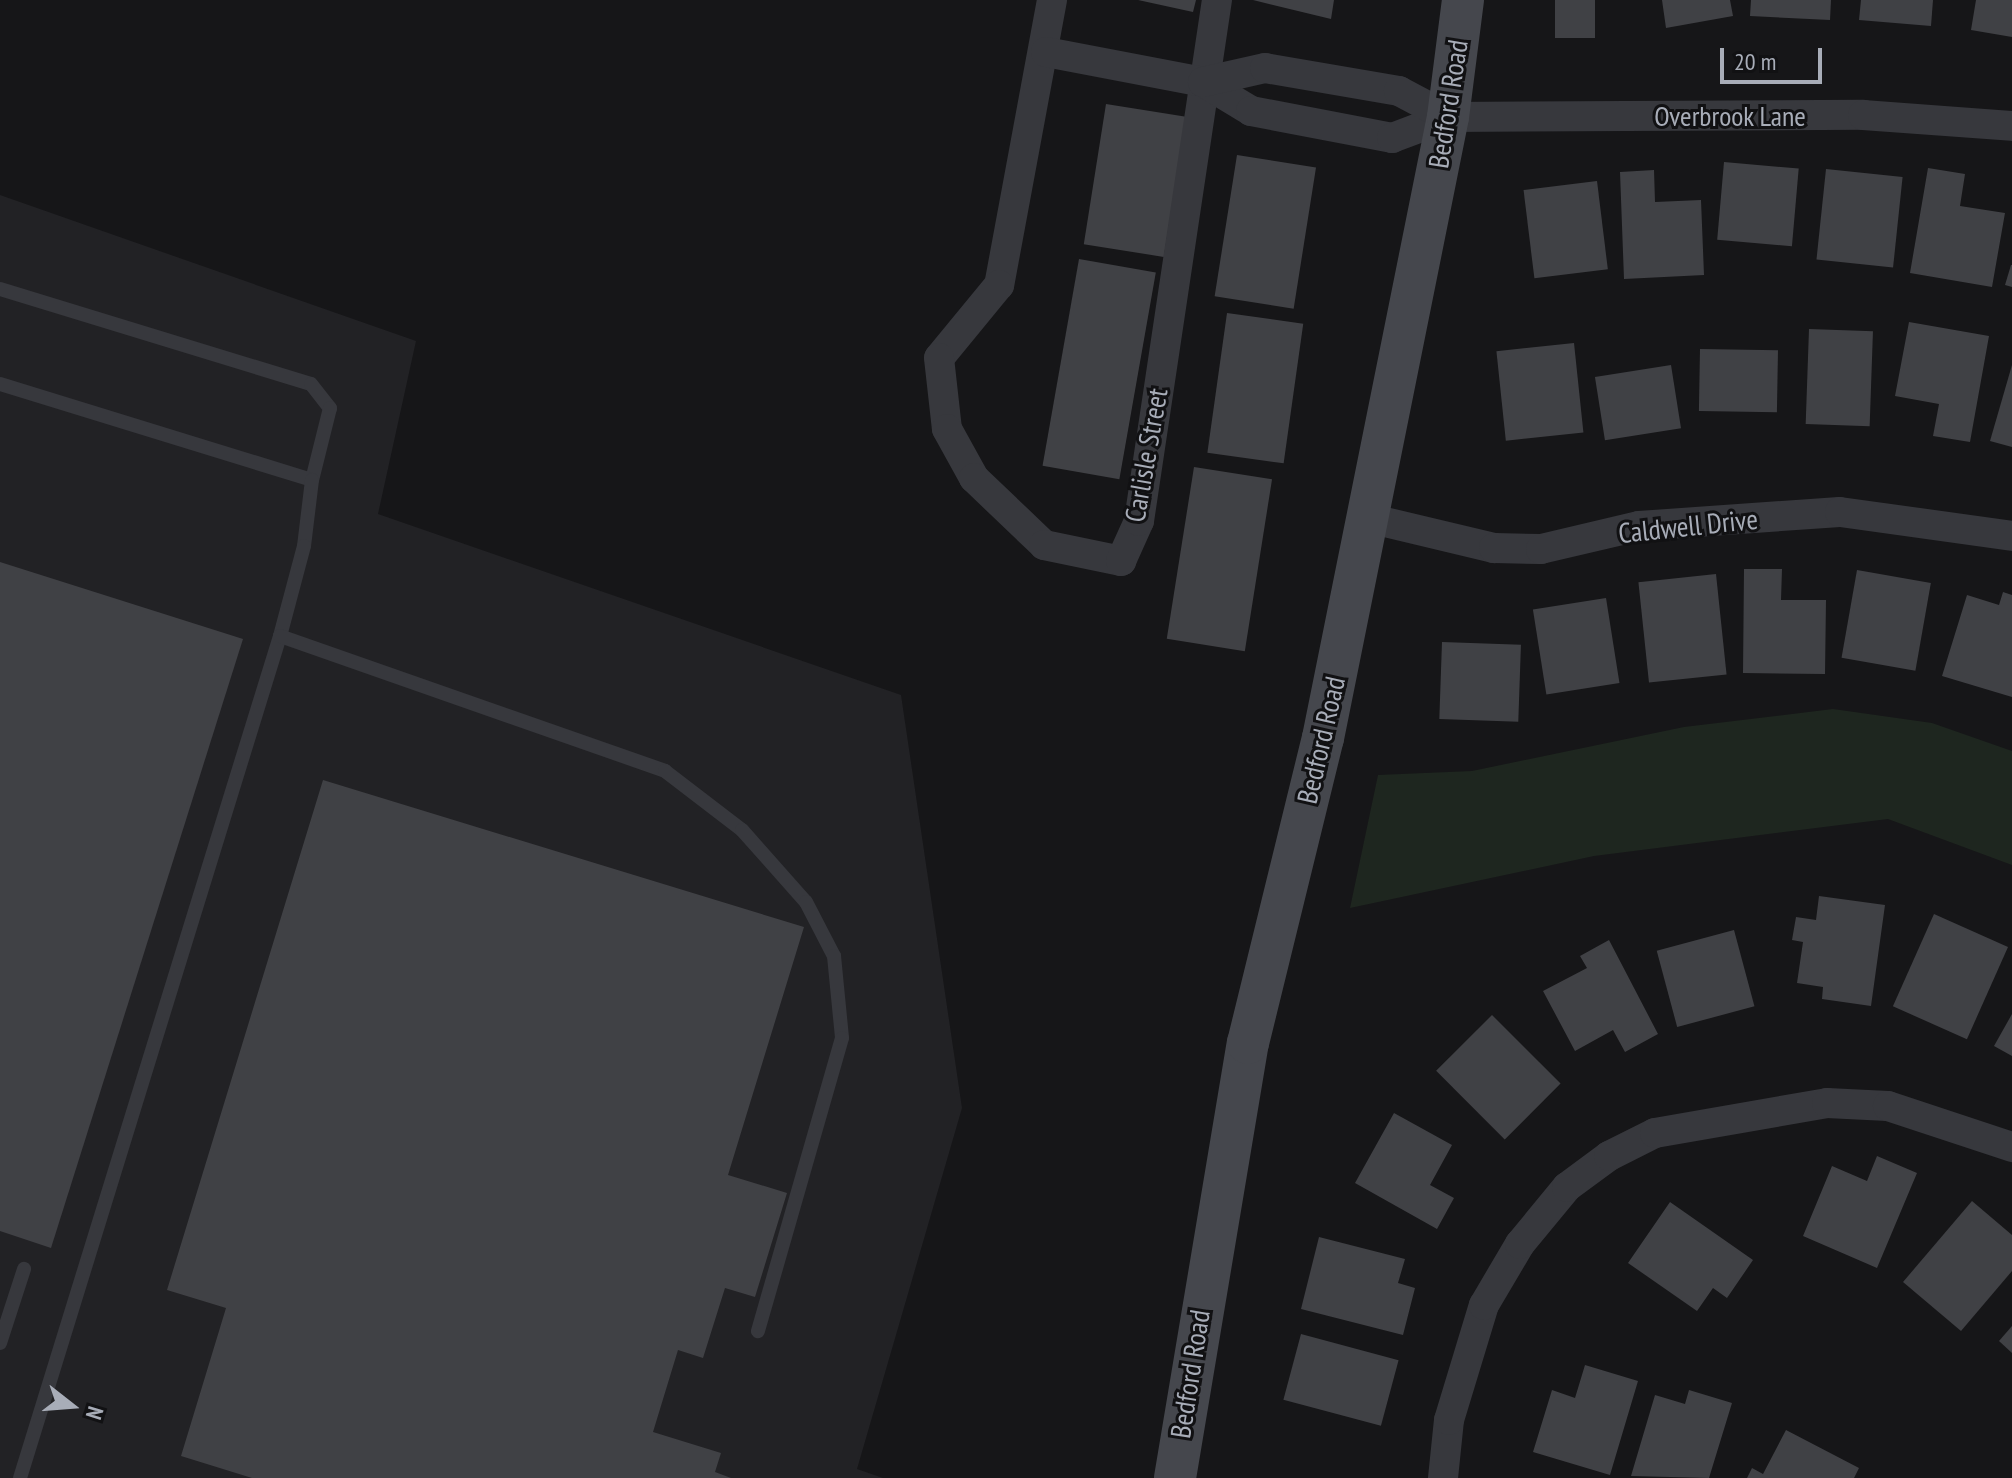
<!DOCTYPE html>
<style>
body{margin:0}
#map{position:relative;width:2012px;height:1478px;overflow:hidden;background:#161618;font-family:"PT Sans Narrow",sans-serif}
div>[style]{position:absolute}
.built>*{inset:0;background:#222225}
.green>*{inset:0;background:#1e261f}
.building>*{inset:0;background:#404145;transform-origin:0 0}
.lane>*{height:14px;margin:-7px;padding:0 7px;transform-origin:7px;border-radius:7px;background:#37383d}
.street>*{height:30px;margin:-15px;padding:0 15px;transform-origin:15px;border-radius:15px;background:#37383d}
.secondary>*{height:42px;margin:-21px;padding:0 21px;transform-origin:21px;border-radius:21px;background:#45474d}
span{translate:-50% -50%;white-space:nowrap;text-align:center;line-height:1.15;-webkit-text-stroke:6px #111113;paint-order:stroke}
.street-label{font-size:28px;color:#a8adb8}
.north{position:absolute;left:32px;top:1366px;width:80px;height:80px;-webkit-text-stroke:6px #111113;paint-order:stroke;rotate:107deg;font-size:22px;font-weight:700;line-height:32px;text-align:center;color:#a8adb8}
.north::after{content:'';display:block;margin:auto;width:28px;height:36px;background:#a8adb8;clip-path:polygon(50% 0,100% 100%,50% 72%,0 100%)}
.scale{position:absolute;left:1720px;top:48px;width:102px;height:36px;box-sizing:border-box;border:4px solid #a8adb8;border-top:0;padding-left:10px;font-size:24px;line-height:28px;white-space:nowrap;color:#a8adb8;-webkit-text-stroke:6px #111113;paint-order:stroke}
</style>
<div id="map">
<div class="built">
<div style="clip-path:polygon(0 195px,416px 341px,378px 514px,901px 695px,962px 1108px,857px 1469px,883px 1478px,0 1478px)"></div>
</div>
<div class="green">
<div style="clip-path:polygon(1833px 709px,1932px 723px,2012px 751px,2012px 865px,1888px 819px,1594px 856px,1350px 908px,1378px 775px,1472px 771px,1684px 727px)"></div>
</div>
<div class="building">
<div style="clip-path:polygon(1138px 0,1196px 0,1193px 12px)"></div>
<div style="clip-path:polygon(1253px 0,1334px 0,1331px 19px)"></div>
<div style="left:1555px;top:0;width:40px;height:38px"></div>
<div style="clip-path:polygon(1662px 0,1730px 0,1733px 16px,1666px 28px)"></div>
<div style="clip-path:polygon(1751px 0,1831px 0,1830px 20px,1750px 16px)"></div>
<div style="clip-path:polygon(1861px 0,1933px 0,1931px 26px,1859px 20px)"></div>
<div style="clip-path:polygon(1976px 0,2012px 0,2012px 37px,1971px 30px)"></div>
<div style="left:1106px;top:104px;width:81px;height:142px;rotate:9deg"></div>
<div style="left:1237px;top:155px;width:80px;height:143px;rotate:9deg"></div>
<div style="left:1724px;top:162px;width:75px;height:78px;rotate:5deg"></div>
<div style="clip-path:polygon(1928px 168px,1965px 174px,1960px 206px,2005px 213px,1992px 287px,1910px 273px)"></div>
<div style="left:1826px;top:169px;width:77px;height:91px;rotate:6deg"></div>
<div style="clip-path:polygon(1654px 170px,1655px 202px,1701px 200px,1704px 275px,1624px 279px,1620px 172px)"></div>
<div style="left:1597px;top:181px;width:89px;height:74px;rotate:83deg"></div>
<div style="left:1079px;top:259px;width:78px;height:210px;rotate:10deg"></div>
<div style="clip-path:polygon(2011px 265px,2012px 265px,2012px 287px,2005px 285px)"></div>
<div style="left:1227px;top:313px;width:77px;height:141px;rotate:8deg"></div>
<div style="clip-path:polygon(1909px 322px,1989px 336px,1970px 442px,1933px 436px,1939px 404px,1895px 396px)"></div>
<div style="left:1809px;top:329px;width:64px;height:95px;rotate:2deg"></div>
<div style="left:1574px;top:343px;width:90px;height:78px;rotate:84deg"></div>
<div style="left:1700px;top:349px;width:78px;height:62px;rotate:1deg"></div>
<div style="left:1671px;top:365px;width:64px;height:77px;rotate:81deg"></div>
<div style="clip-path:polygon(2012px 365px,2012px 447px,1990px 441px)"></div>
<div style="left:1194px;top:467px;width:79px;height:174px;rotate:9deg"></div>
<div style="clip-path:polygon(0 562px,243px 639px,51px 1248px,0 1231px)"></div>
<div style="clip-path:polygon(1744px 569px,1782px 569px,1781px 600px,1826px 600px,1825px 674px,1743px 673px)"></div>
<div style="left:1857px;top:570px;width:75px;height:89px;rotate:10deg"></div>
<div style="left:1716px;top:574px;width:101px;height:78px;rotate:84deg"></div>
<div style="clip-path:polygon(2003px 592px,2012px 595px,2012px 697px,1942px 676px,1967px 595px,1999px 605px)"></div>
<div style="left:1606px;top:598px;width:86px;height:74px;rotate:81deg"></div>
<div style="left:1442px;top:642px;width:79px;height:77px;rotate:2deg"></div>
<div style="clip-path:polygon(323px 780px,804px 927px,728px 1175px,787px 1193px,755px 1297px,725px 1288px,703px 1358px,678px 1350px,653px 1432px,721px 1453px,715px 1472px,731px 1478px,252px 1478px,181px 1456px,226px 1308px,167px 1290px)"></div>
<div style="clip-path:polygon(1819px 896px,1885px 905px,1871px 1006px,1822px 999px,1823px 987px,1797px 983px,1803px 942px,1792px 940px,1796px 917px,1816px 920px)"></div>
<div style="left:1934px;top:914px;width:81px;height:101px;rotate:24deg"></div>
<div style="left:1734px;top:930px;width:79px;height:80px;rotate:75deg"></div>
<div style="clip-path:polygon(1609px 940px,1658px 1034px,1625px 1052px,1613px 1030px,1575px 1051px,1543px 991px,1587px 968px,1580px 956px)"></div>
<div style="clip-path:polygon(2012px 1014px,2012px 1056px,1994px 1046px)"></div>
<div style="left:1492px;top:1015px;width:97px;height:79px;rotate:45deg"></div>
<div style="clip-path:polygon(1394px 1113px,1452px 1145px,1430px 1185px,1454px 1198px,1437px 1229px,1355px 1183px)"></div>
<div style="clip-path:polygon(1877px 1156px,1917px 1173px,1877px 1268px,1803px 1236px,1832px 1166px,1867px 1181px)"></div>
<div style="clip-path:polygon(1972px 1201px,2012px 1235px,2012px 1271px,1961px 1331px,1903px 1282px)"></div>
<div style="clip-path:polygon(1670px 1202px,1753px 1260px,1727px 1298px,1713px 1288px,1697px 1311px,1628px 1263px)"></div>
<div style="clip-path:polygon(1319px 1237px,1405px 1259px,1398px 1283px,1415px 1288px,1403px 1335px,1301px 1309px)"></div>
<div style="clip-path:polygon(2012px 1326px,2012px 1353px,1999px 1341px)"></div>
<div style="left:1301px;top:1334px;width:101px;height:68px;rotate:15deg"></div>
<div style="clip-path:polygon(1585px 1365px,1638px 1381px,1610px 1475px,1533px 1452px,1552px 1390px,1575px 1398px)"></div>
<div style="clip-path:polygon(1689px 1390px,1732px 1403px,1709px 1478px,1631px 1476px,1655px 1395px,1685px 1404px)"></div>
<div style="clip-path:polygon(1786px 1430px,1859px 1468px,1854px 1478px,1747px 1478px,1752px 1468px,1763px 1474px)"></div>
</div>
<div class="lane">
<div style="left:0;top:289px;width:325px;rotate:17deg"></div>
<div style="left:311px;top:384px;width:31px;rotate:52deg"></div>
<div style="left:330px;top:408px;width:74px;rotate:104deg"></div>
<div style="left:0;top:384px;width:326px;rotate:17.1deg"></div>
<div style="left:312px;top:480px;width:66px;rotate:96.9deg"></div>
<div style="left:304px;top:546px;width:93px;rotate:104.9deg"></div>
<div style="left:280px;top:636px;width:881px;rotate:107.16deg"></div>
<div style="left:280px;top:636px;width:408px;rotate:19.3deg"></div>
<div style="left:665px;top:771px;width:97px;rotate:37.5deg"></div>
<div style="left:742px;top:830px;width:96px;rotate:48.4deg"></div>
<div style="left:806px;top:902px;width:61px;rotate:62.6deg"></div>
<div style="left:834px;top:956px;width:82px;rotate:84.4deg"></div>
<div style="left:842px;top:1038px;width:305px;rotate:106deg"></div>
<div style="left:0;top:1343px;width:78px;rotate:-72deg"></div>
</div>
<div class="street">
<div style="left:1052px;top:0;width:290px;rotate:100.5deg"></div>
<div style="left:999px;top:285px;width:94px;rotate:129.4deg"></div>
<div style="left:939px;top:358px;width:71px;rotate:83.6deg"></div>
<div style="left:947px;top:429px;width:56px;rotate:61.1deg"></div>
<div style="left:974px;top:478px;width:97px;rotate:43.7deg"></div>
<div style="left:1044px;top:545px;width:79px;rotate:11.7deg"></div>
<div style="left:1121px;top:561px;width:44px;rotate:-65.8deg"></div>
<div style="left:1139px;top:521px;width:527px;rotate:-81.49deg"></div>
<div style="left:1046px;top:52px;width:160px;rotate:10.8deg"></div>
<div style="left:1203px;top:82px;width:56px;rotate:31.1deg"></div>
<div style="left:1251px;top:111px;width:144px;rotate:10.8deg"></div>
<div style="left:1392px;top:138px;width:60px;rotate:-20.6deg"></div>
<div style="left:1448px;top:117px;width:415px;rotate:-0.3deg"></div>
<div style="left:1863px;top:115px;width:149px;rotate:4.2deg"></div>
<div style="left:1203px;top:82px;width:64px;rotate:-12.7deg"></div>
<div style="left:1265px;top:68px;width:136px;rotate:9.7deg"></div>
<div style="left:1399px;top:91px;width:55px;rotate:28deg"></div>
<div style="left:1368px;top:518px;width:130px;rotate:13.4deg"></div>
<div style="left:1494px;top:548px;width:47px;rotate:1.2deg"></div>
<div style="left:1541px;top:549px;width:101px;rotate:-13.2deg"></div>
<div style="left:1639px;top:526px;width:201px;rotate:-4deg"></div>
<div style="left:1840px;top:512px;width:174px;rotate:7.9deg"></div>
<div style="left:1443px;top:1478px;width:58px;rotate:-84.1deg"></div>
<div style="left:1449px;top:1420px;width:120px;rotate:-73.1deg"></div>
<div style="left:1484px;top:1305px;width:71px;rotate:-59.5deg"></div>
<div style="left:1520px;top:1244px;width:74px;rotate:-50.5deg"></div>
<div style="left:1567px;top:1187px;width:52px;rotate:-36.4deg"></div>
<div style="left:1609px;top:1156px;width:51px;rotate:-26.6deg"></div>
<div style="left:1655px;top:1133px;width:175px;rotate:-9.9deg"></div>
<div style="left:1827px;top:1103px;width:61px;rotate:2.8deg"></div>
<div style="left:1888px;top:1106px;width:131px;rotate:18.3deg"></div>
</div>
<div class="secondary">
<div style="left:1175px;top:1478px;width:441px;rotate:-80.5deg"></div>
<div style="left:1248px;top:1043px;width:314px;rotate:-76.2deg"></div>
<div style="left:1323px;top:738px;width:633px;rotate:-78.62deg"></div>
<div style="left:1448px;top:117px;width:118px;rotate:-82.7deg"></div>
</div>
<div class="street-label">
<span style="left:1448px;top:104px;rotate:-81deg">Bedford Road</span>
<span style="left:1730px;top:116px">Overbrook Lane</span>
<span style="left:1146px;top:455px;rotate:-80deg">Carlisle Street</span>
<span style="left:1688px;top:526px;rotate:-6deg">Caldwell Drive</span>
<span style="left:1321px;top:740px;rotate:-77deg">Bedford Road</span>
<span style="left:1190px;top:1374px;rotate:-81deg">Bedford Road</span>
</div>
<div class="north">N</div>
<div class="scale">20 m</div>
</div>
